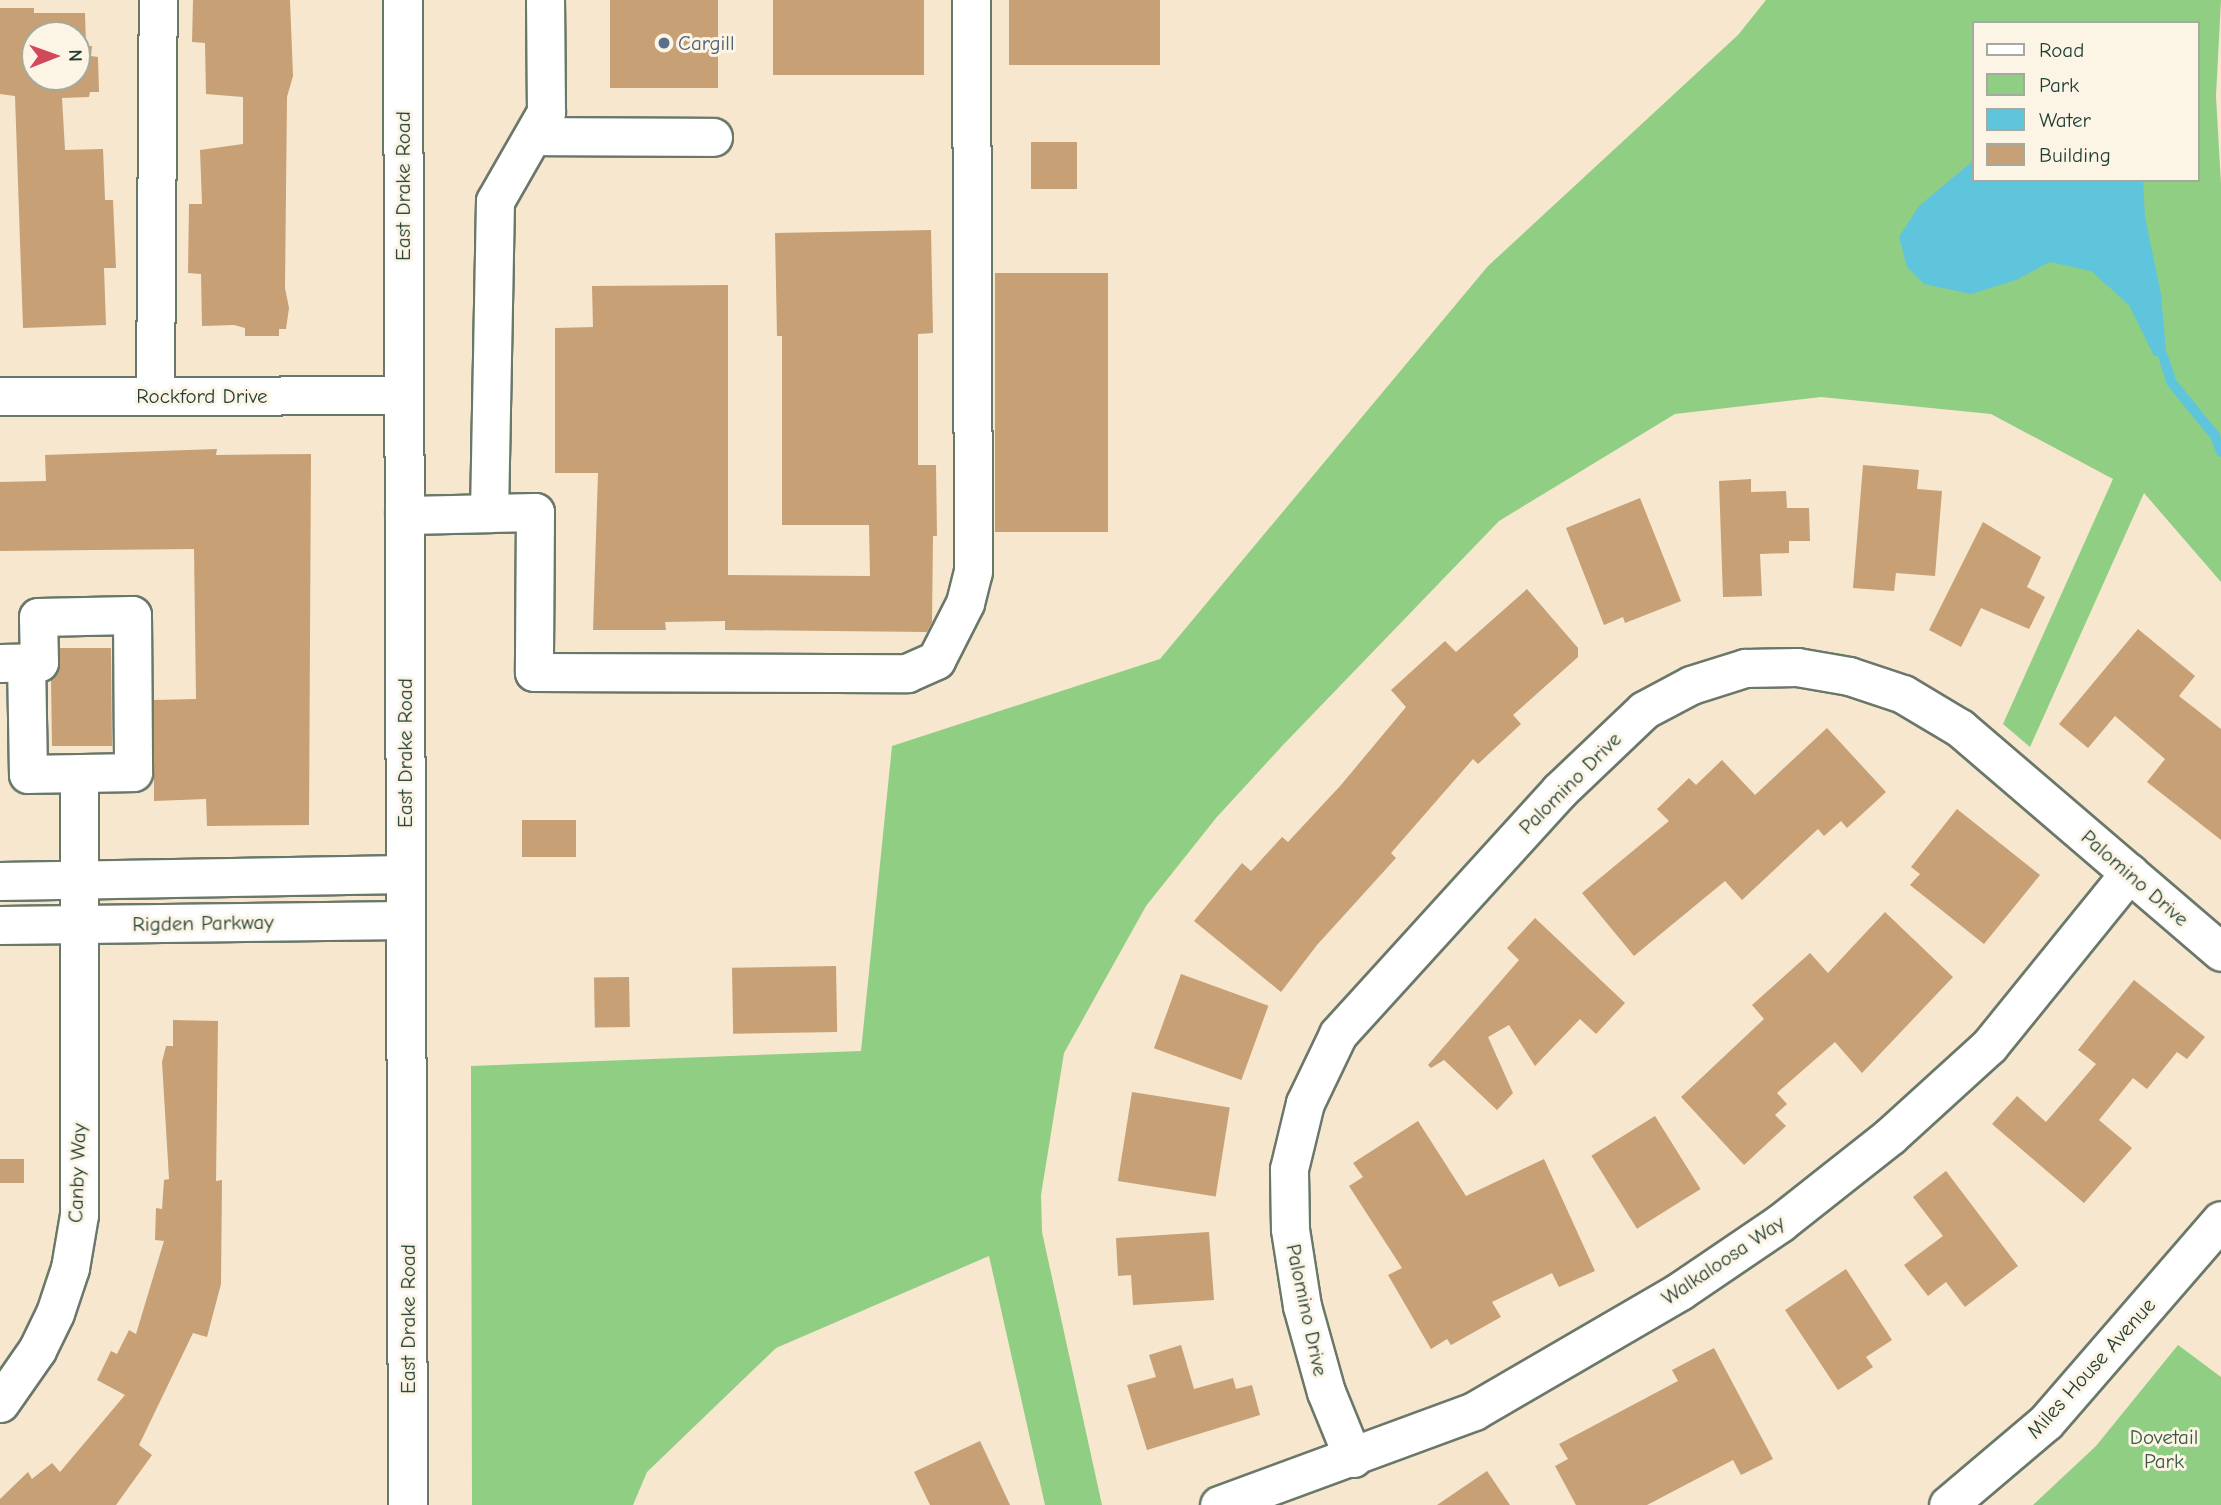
<!DOCTYPE html>
<style>
body{margin:0}
#map{position:relative;width:2221px;height:1505px;overflow:hidden;background:#f6e7ce;font-family:"Comic Neue",sans-serif}
div>[style]{position:absolute}
.green>*{inset:0;background:#90ce84}
.water>*{inset:0;background:#5fc5dd}
.stream>*{height:10px;margin:-5px;padding:0 5px;transform-origin:5px;border-radius:5px;background:#5fc5dd}
.building>*{inset:0;background:#c7a076;transform-origin:0 0}
.roads{filter:drop-shadow(2px 0 #6a786a) drop-shadow(-2px 0 #6a786a) drop-shadow(0 2px #6a786a) drop-shadow(0 -2px #6a786a)}
.minor>*{height:37px;margin:-18.5px;padding:0 18.5px;transform-origin:18.5px;border-radius:18.5px;background:#fff}
.major>*{height:38px;margin:-19px;padding:0 19px;transform-origin:19px;border-radius:19px;background:#fff}
.dots>*{width:19px;height:19px;translate:-50% -50%;box-sizing:border-box;border:4px solid #fcf5e5;border-radius:50%}
span{translate:-50% -50%;white-space:nowrap;text-align:center;line-height:1.15;-webkit-text-stroke:6px #fcf5e5;paint-order:stroke}
.service-label{font-size:21px;color:#4e5e75}
.left{translate:0 -50%;text-align:left}
.street-label{font-size:21px;color:#1f3d34}
.park-label{font-size:21px;color:#365a44}
.legend{position:absolute;left:1972px;top:21px;width:228px;height:161px;box-sizing:border-box;background:#fcf5e5;border:2px solid #a4ab9e;margin:0;padding:9px 12px;list-style:none;font-size:21px;color:#1f3d34}
.legend li{display:flex;align-items:center;gap:14px;height:35px}
.legend b{width:35px;border:2px solid #a4ab9e}
.north{position:absolute;left:21px;top:21px;width:70px;height:70px;box-sizing:border-box;background:#fcf5e5;border:2px solid #a4ab9e;border-radius:50%;rotate:89deg;font-size:19px;font-weight:700;line-height:28px;text-align:center;color:#1f3d34}
.north::after{content:'';display:block;margin:auto;width:24px;height:32px;background:#d1495b;clip-path:polygon(50% 0,100% 100%,50% 72%,0 100%)}
</style>
<div id="map">
<div class="green">
<div style="clip-path:polygon(evenodd,1766px 0,2221px 0,2216px 96px,2221px 184px,2221px 582px,2144px 493px,2030px 747px,2003px 724px,2113px 479px,1991px 414px,1821px 397px,1675px 414px,1499px 521px,1283px 745px,1216px 818px,1146px 906px,1064px 1053px,1041px 1195px,1042px 1232px,1102px 1505px,1045px 1505px,989px 1256px,776px 1348px,647px 1472px,633px 1505px,472px 1505px,471px 1066px,861px 1051px,892px 746px,1160px 659px,1488px 266px,1738px 35px,1766px 0,1974px 23px,2198px 23px,2198px 180px,1974px 180px,1974px 23px)"></div>
<div style="clip-path:polygon(2178px 1345px,2221px 1377px,2221px 1505px,2033px 1505px,2096px 1446px)"></div>
</div>
<div class="water">
<div style="clip-path:polygon(1974px 160px,1974px 180px,2143px 180px,2145px 217px,2161px 294px,2166px 350px,2163px 356px,2154px 356px,2129px 305px,2091px 271px,2050px 262px,2016px 280px,1971px 294px,1924px 284px,1907px 267px,1899px 237px,1919px 206px)"></div>
</div>
<div class="stream">
<div style="left:2163px;top:356px;width:28px;rotate:72deg"></div>
<div style="left:2172px;top:383px;width:68px;rotate:50.9deg"></div>
<div style="left:2215px;top:436px;width:17px;rotate:69deg"></div>
</div>
<div class="building">
<div style="clip-path:polygon(193px 0,290px 0,293px 76px,287px 97px,285px 288px,289px 308px,286px 329px,279px 329px,279px 336px,245px 336px,245px 328px,234px 325px,202px 326px,201px 274px,188px 273px,189px 204px,202px 204px,200px 150px,243px 144px,243px 97px,206px 94px,205px 43px,192px 42px)"></div>
<div style="left:610px;top:0;width:108px;height:88px"></div>
<div style="left:773px;top:0;width:151px;height:75px"></div>
<div style="left:1009px;top:0;width:151px;height:65px"></div>
<div style="clip-path:polygon(evenodd,0 8px,34px 8px,34px 13px,85px 13px,86px 46px,92px 46px,91px 56px,98px 57px,99px 92px,90px 92px,89px 97px,62px 98px,65px 150px,103px 149px,105px 200px,113px 200px,116px 268px,104px 268px,106px 325px,23px 328px,15px 96px,0 94px,0 8px,35px 35px,77px 35px,77px 77px,35px 77px,35px 35px)"></div>
<div style="left:1031px;top:142px;width:46px;height:47px"></div>
<div style="clip-path:polygon(931px 230px,933px 333px,918px 334px,918px 465px,936px 465px,937px 536px,933px 536px,932px 622px,927px 632px,725px 630px,725px 621px,665px 622px,666px 630px,593px 630px,598px 473px,555px 473px,555px 328px,593px 327px,592px 286px,728px 285px,728px 575px,870px 576px,869px 525px,782px 525px,782px 336px,777px 336px,775px 233px)"></div>
<div style="left:995px;top:273px;width:113px;height:259px"></div>
<div style="clip-path:polygon(217px 449px,216px 455px,311px 454px,309px 825px,207px 826px,206px 799px,154px 801px,154px 700px,196px 699px,194px 549px,0 551px,0 482px,46px 481px,45px 455px)"></div>
<div style="clip-path:polygon(1863px 465px,1919px 470px,1917px 489px,1942px 491px,1935px 576px,1896px 573px,1894px 591px,1853px 588px)"></div>
<div style="clip-path:polygon(1751px 479px,1751px 492px,1786px 491px,1787px 508px,1809px 508px,1810px 541px,1789px 541px,1789px 553px,1760px 554px,1762px 596px,1723px 597px,1719px 481px)"></div>
<div style="clip-path:polygon(1640px 498px,1681px 601px,1625px 623px,1623px 617px,1604px 625px,1566px 528px)"></div>
<div style="clip-path:polygon(1983px 522px,2041px 557px,2027px 587px,2045px 597px,2029px 629px,1981px 608px,1961px 647px,1929px 630px)"></div>
<div style="clip-path:polygon(1527px 589px,1578px 648px,1578px 657px,1513px 715px,1521px 724px,1478px 764px,1473px 759px,1391px 853px,1396px 858px,1317px 945px,1281px 992px,1194px 921px,1242px 863px,1251px 871px,1282px 837px,1288px 842px,1341px 785px,1406px 707px,1391px 690px,1445px 641px,1456px 652px)"></div>
<div style="clip-path:polygon(2138px 629px,2195px 676px,2179px 696px,2221px 729px,2221px 840px,2147px 782px,2165px 759px,2115px 716px,2088px 748px,2059px 724px)"></div>
<div style="clip-path:polygon(60px 648px,111px 648px,112px 746px,52px 746px,51px 679px,58px 671px)"></div>
<div style="clip-path:polygon(1827px 728px,1886px 792px,1847px 828px,1841px 821px,1824px 836px,1818px 829px,1742px 900px,1725px 881px,1634px 956px,1582px 893px,1669px 821px,1657px 809px,1689px 778px,1696px 785px,1722px 760px,1755px 795px)"></div>
<div style="clip-path:polygon(1957px 809px,2040px 875px,1984px 944px,1910px 885px,1920px 874px,1911px 867px)"></div>
<div style="left:522px;top:820px;width:54px;height:37px"></div>
<div style="clip-path:polygon(1885px 912px,1953px 977px,1862px 1073px,1835px 1042px,1777px 1093px,1787px 1104px,1775px 1115px,1786px 1126px,1744px 1165px,1681px 1097px,1764px 1019px,1752px 1005px,1810px 953px,1828px 973px)"></div>
<div style="clip-path:polygon(1535px 918px,1625px 1003px,1596px 1034px,1580px 1019px,1535px 1066px,1509px 1025px,1488px 1037px,1513px 1093px,1497px 1110px,1444px 1060px,1431px 1068px,1428px 1065px,1519px 960px,1507px 948px)"></div>
<div style="left:836px;top:966px;width:66px;height:104px;rotate:89deg"></div>
<div style="left:1181px;top:974px;width:93px;height:79px;rotate:20deg"></div>
<div style="left:629px;top:977px;width:50px;height:35px;rotate:89deg"></div>
<div style="clip-path:polygon(2134px 980px,2205px 1037px,2187px 1059px,2177px 1052px,2147px 1089px,2133px 1078px,2099px 1120px,2132px 1148px,2084px 1203px,1992px 1124px,2017px 1096px,2046px 1122px,2096px 1064px,2078px 1050px)"></div>
<div style="clip-path:polygon(173px 1020px,218px 1021px,216px 1181px,222px 1180px,221px 1284px,207px 1337px,193px 1333px,139px 1445px,152px 1455px,116px 1505px,0 1505px,0 1499px,28px 1472px,32px 1479px,52px 1463px,60px 1472px,125px 1395px,97px 1380px,111px 1351px,117px 1354px,129px 1330px,136px 1334px,164px 1241px,155px 1240px,156px 1208px,162px 1209px,164px 1180px,169px 1179px,162px 1062px,166px 1046px,173px 1046px)"></div>
<div style="left:1132px;top:1092px;width:99px;height:90px;rotate:9deg"></div>
<div style="left:1655px;top:1116px;width:86px;height:75px;rotate:58deg"></div>
<div style="clip-path:polygon(1418px 1121px,1466px 1196px,1544px 1159px,1595px 1271px,1559px 1287px,1552px 1273px,1492px 1302px,1501px 1317px,1451px 1345px,1447px 1339px,1431px 1349px,1388px 1275px,1402px 1268px,1349px 1186px,1363px 1177px,1353px 1163px)"></div>
<div style="left:0;top:1159px;width:24px;height:24px"></div>
<div style="clip-path:polygon(1946px 1171px,2018px 1266px,1965px 1307px,1946px 1282px,1928px 1296px,1904px 1265px,1943px 1236px,1913px 1197px)"></div>
<div style="clip-path:polygon(1209px 1232px,1214px 1300px,1133px 1305px,1131px 1275px,1118px 1276px,1116px 1238px)"></div>
<div style="clip-path:polygon(1846px 1269px,1892px 1340px,1866px 1357px,1873px 1367px,1838px 1390px,1785px 1310px)"></div>
<div style="clip-path:polygon(1181px 1345px,1194px 1389px,1233px 1378px,1236px 1389px,1252px 1385px,1260px 1415px,1147px 1450px,1127px 1385px,1156px 1377px,1149px 1355px)"></div>
<div style="clip-path:polygon(1714px 1348px,1773px 1459px,1741px 1475px,1733px 1460px,1647px 1505px,1576px 1505px,1555px 1466px,1568px 1459px,1559px 1444px,1678px 1381px,1672px 1370px)"></div>
<div style="clip-path:polygon(980px 1441px,1010px 1505px,930px 1505px,914px 1472px)"></div>
<div style="clip-path:polygon(1487px 1471px,1510px 1505px,1437px 1505px)"></div>
</div>
<div class="roads">
<div class="minor">
<div style="left:533px;top:136px;width:180px;rotate:0.3deg"></div>
<div style="left:0;top:396px;width:404px;rotate:-0.1deg"></div>
<div style="left:155px;top:396px;width:396px;rotate:-89.6deg"></div>
<div style="left:489px;top:513px;width:46px;rotate:-1.2deg"></div>
<div style="left:535px;top:512px;width:160px;rotate:90.4deg"></div>
<div style="left:534px;top:672px;width:373px;rotate:0.2deg"></div>
<div style="left:907px;top:673px;width:32px;rotate:-24deg"></div>
<div style="left:936px;top:660px;width:64px;rotate:-63deg"></div>
<div style="left:965px;top:603px;width:32px;rotate:-76deg"></div>
<div style="left:973px;top:572px;width:572px;rotate:-90.2deg"></div>
<div style="left:404px;top:515px;width:85px;rotate:-1.3deg"></div>
<div style="left:489px;top:513px;width:312px;rotate:-88.9deg"></div>
<div style="left:495px;top:201px;width:103px;rotate:-60.2deg"></div>
<div style="left:546px;top:112px;width:112px;rotate:-90.5deg"></div>
<div style="left:0;top:663px;width:39px;rotate:-1deg"></div>
<div style="left:39px;top:662px;width:45px;rotate:-91.3deg"></div>
<div style="left:38px;top:617px;width:94px;rotate:-1.2deg"></div>
<div style="left:132px;top:615px;width:157px;rotate:89.6deg"></div>
<div style="left:133px;top:772px;width:105px;rotate:178.9deg"></div>
<div style="left:28px;top:774px;width:112px;rotate:-91deg"></div>
<div style="left:0;top:881px;width:405px;rotate:-1deg"></div>
<div style="left:0;top:925px;width:406px;rotate:-0.7deg"></div>
<div style="left:0;top:1403px;width:65px;rotate:-55.1deg"></div>
<div style="left:37px;top:1350px;width:41px;rotate:-64.1deg"></div>
<div style="left:55px;top:1313px;width:47px;rotate:-71.6deg"></div>
<div style="left:70px;top:1268px;width:54px;rotate:-80.4deg"></div>
<div style="left:79px;top:1215px;width:442px;rotate:-90deg"></div>
<div style="left:1353px;top:1458px;width:71px;rotate:-112.2deg"></div>
<div style="left:1326px;top:1392px;width:89px;rotate:-105.6deg"></div>
<div style="left:1302px;top:1306px;width:78px;rotate:-98.9deg"></div>
<div style="left:1290px;top:1229px;width:60px;rotate:-91deg"></div>
<div style="left:1289px;top:1169px;width:68px;rotate:-76.4deg"></div>
<div style="left:1305px;top:1103px;width:76px;rotate:-64.4deg"></div>
<div style="left:1338px;top:1034px;width:328px;rotate:-47.7deg"></div>
<div style="left:1559px;top:791px;width:117px;rotate:-43.6deg"></div>
<div style="left:1644px;top:710px;width:53px;rotate:-28deg"></div>
<div style="left:1691px;top:685px;width:57px;rotate:-17.5deg"></div>
<div style="left:1745px;top:668px;width:52px;rotate:-1.1deg"></div>
<div style="left:1797px;top:667px;width:53px;rotate:9.8deg"></div>
<div style="left:1849px;top:676px;width:57px;rotate:18.4deg"></div>
<div style="left:1903px;top:694px;width:66px;rotate:30.8deg"></div>
<div style="left:1960px;top:728px;width:344px;rotate:40.6deg"></div>
<div style="left:1219px;top:1505px;width:272px;rotate:-20.2deg"></div>
<div style="left:1474px;top:1411px;width:238px;rotate:-30.2deg"></div>
<div style="left:1680px;top:1291px;width:121px;rotate:-34.2deg"></div>
<div style="left:1780px;top:1223px;width:140px;rotate:-38.3deg"></div>
<div style="left:1890px;top:1136px;width:134px;rotate:-42.3deg"></div>
<div style="left:1989px;top:1046px;width:223px;rotate:-51deg"></div>
<div style="left:1948px;top:1505px;width:128px;rotate:-40.3deg"></div>
<div style="left:2046px;top:1422px;width:267px;rotate:-49.1deg"></div>
</div>
<div class="major">
<div style="left:403px;top:0;width:1505px;rotate:89.81deg"></div>
</div>
</div>
<div class="dots">
<div style="left:664px;top:43px;background:#5c6f8a"></div>
</div>
<div class="service-label">
<span class="left" style="left:678px;top:43px">Cargill</span>
</div>
<div class="street-label">
<span style="left:403px;top:186px;rotate:-90deg">East Drake Road</span>
<span style="left:202px;top:396px">Rockford Drive</span>
<span style="left:405px;top:753px;rotate:-90deg">East Drake Road</span>
<span style="left:1570px;top:783px;rotate:-45deg">Palomino Drive</span>
<span style="left:2135px;top:878px;rotate:41deg">Palomino Drive</span>
<span style="left:203px;top:923px;rotate:-1deg">Rigden Parkway</span>
<span style="left:77px;top:1173px;rotate:-88deg">Canby Way</span>
<span style="left:1723px;top:1260px;rotate:-34deg">Walkaloosa Way</span>
<span style="left:1307px;top:1310px;rotate:78deg">Palomino Drive</span>
<span style="left:408px;top:1319px;rotate:-90deg">East Drake Road</span>
<span style="left:2091px;top:1368px;rotate:-48deg">Miles House Avenue</span>
</div>
<div class="park-label">
<span style="left:2164px;top:1449px">Dovetail<br>Park</span>
</div>
<ul class="legend">
<li><b style="height:9px;background:#fff"></b>Road</li>
<li><b style="height:19px;background:#90ce84"></b>Park</li>
<li><b style="height:19px;background:#5fc5dd"></b>Water</li>
<li><b style="height:19px;background:#c7a076"></b>Building</li>
</ul>
<div class="north">N</div>
</div>
